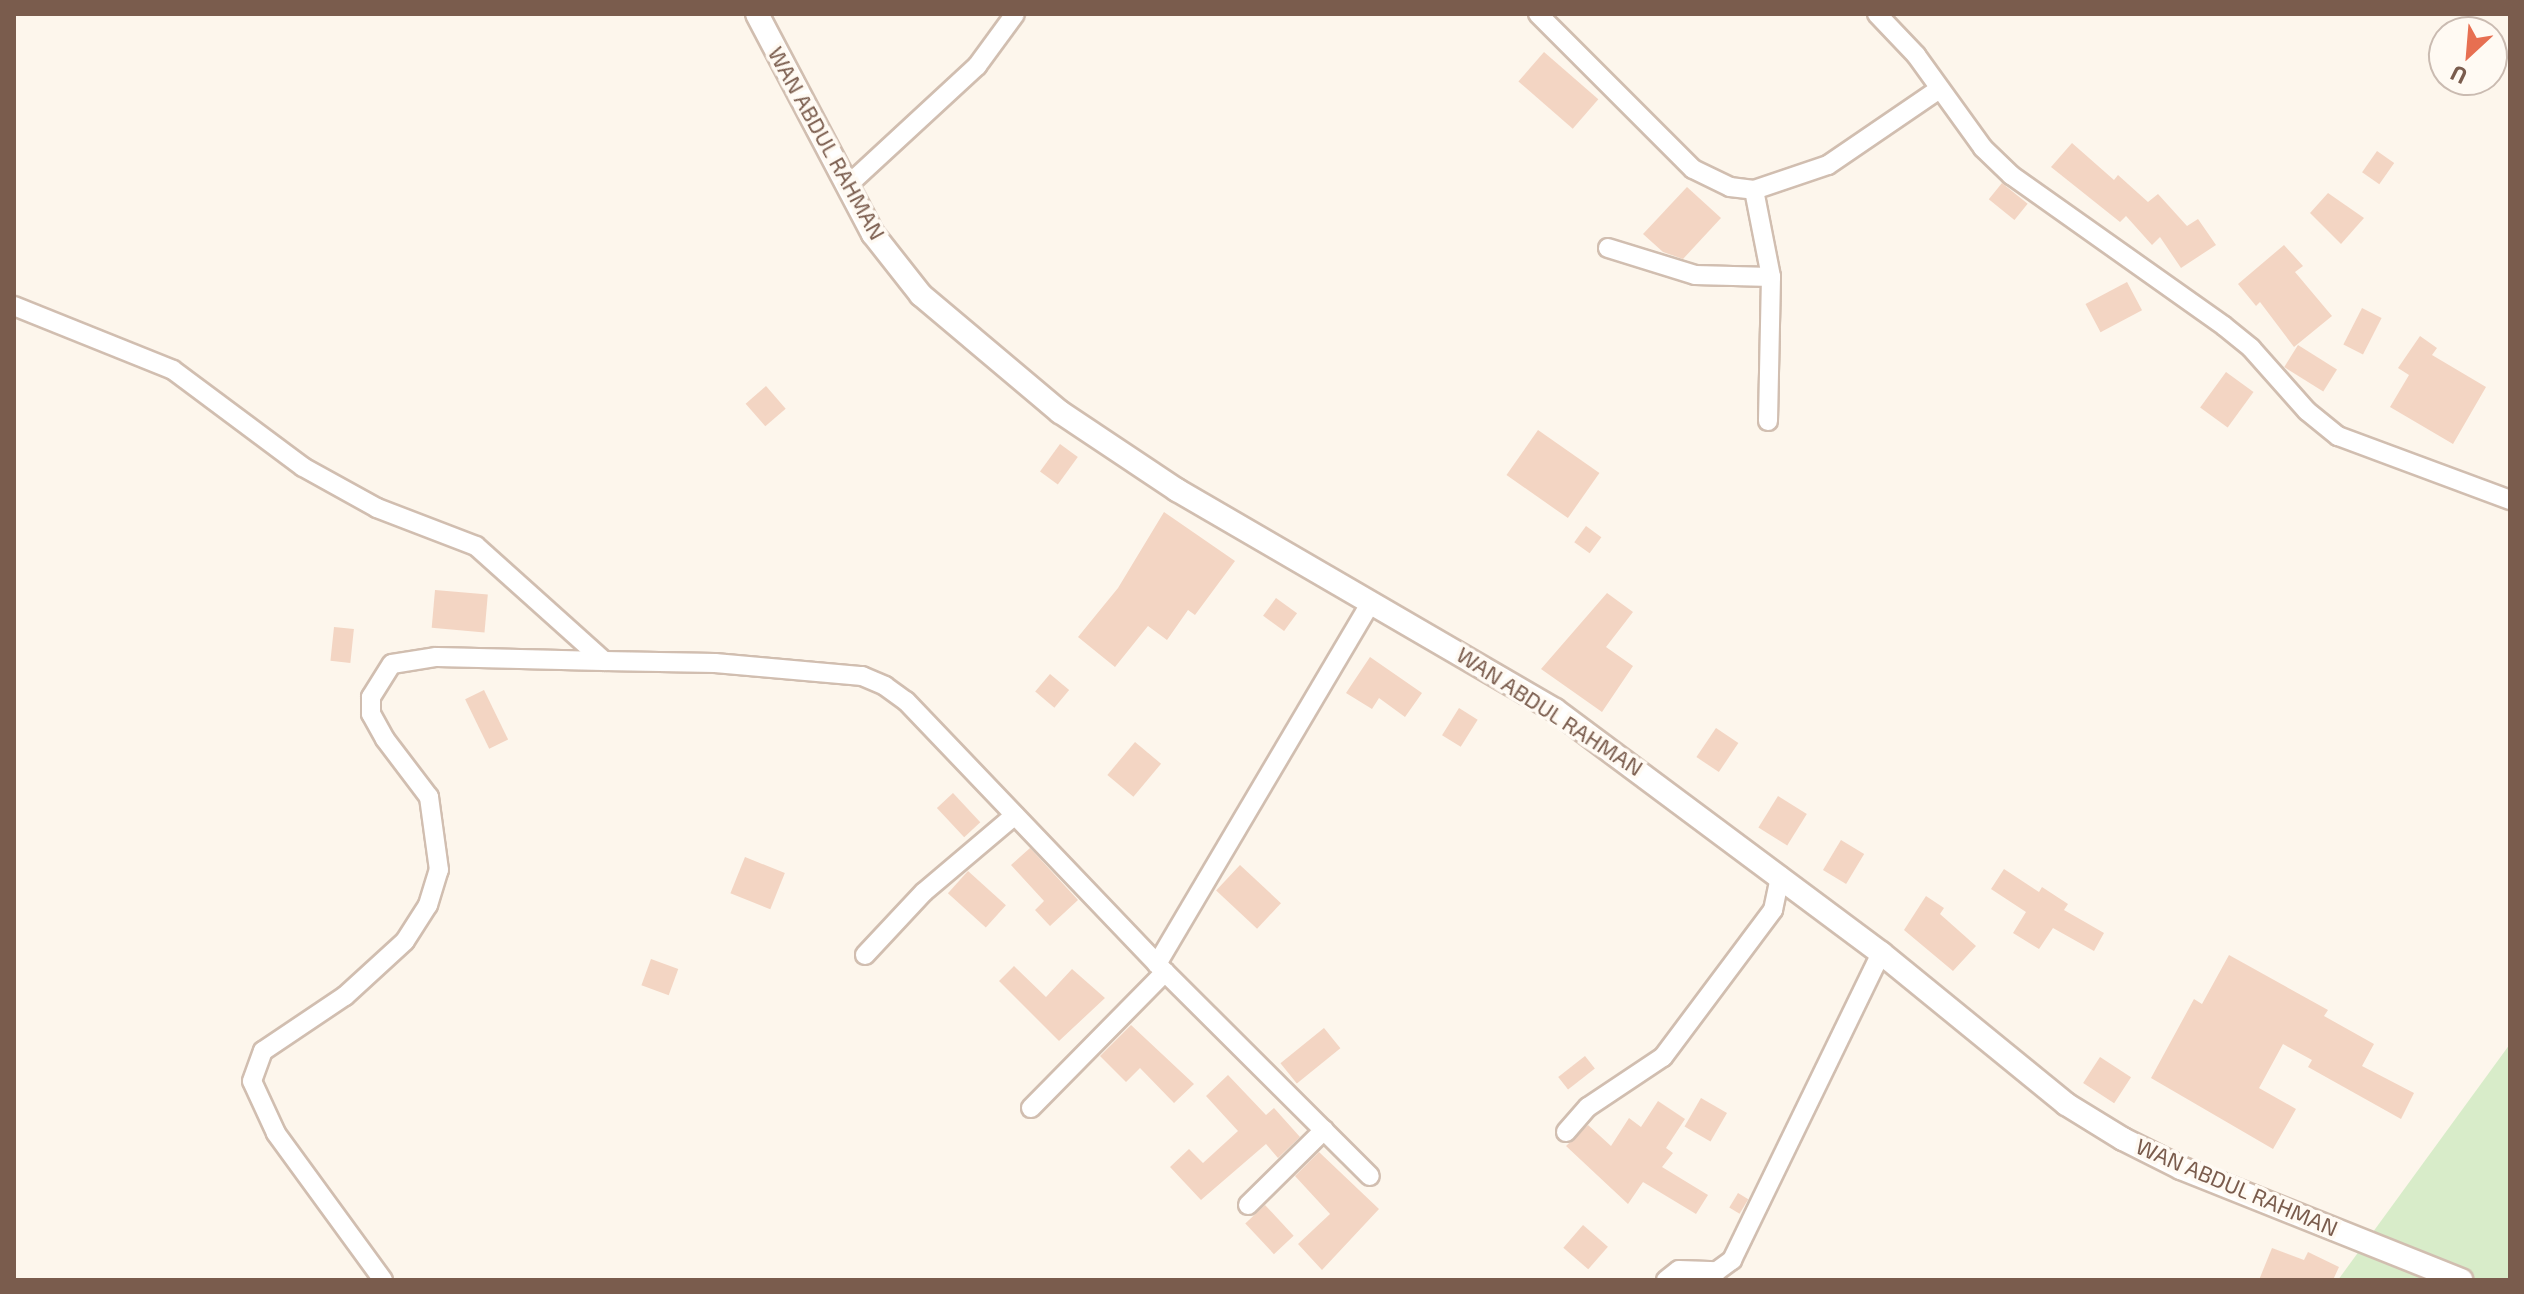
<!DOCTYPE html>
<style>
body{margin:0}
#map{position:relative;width:2524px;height:1294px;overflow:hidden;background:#fdf6ec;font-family:"Exo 2",sans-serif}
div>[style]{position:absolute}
.green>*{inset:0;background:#d8ecc9}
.building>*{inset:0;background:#f3d5c3;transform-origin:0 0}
.roads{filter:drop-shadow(2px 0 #d1beb0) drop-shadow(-2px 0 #d1beb0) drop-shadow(0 2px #d1beb0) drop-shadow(0 -2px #d1beb0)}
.minor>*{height:18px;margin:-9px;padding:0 9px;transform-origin:9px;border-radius:9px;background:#fff}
.tertiary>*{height:22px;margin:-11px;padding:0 11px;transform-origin:11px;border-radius:11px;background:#fff}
span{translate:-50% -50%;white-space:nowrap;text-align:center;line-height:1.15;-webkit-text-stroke:7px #fffaf3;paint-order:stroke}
.street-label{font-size:22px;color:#7a5c4d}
.frame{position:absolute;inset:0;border:16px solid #7a5c4d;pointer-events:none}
.north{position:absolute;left:2428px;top:16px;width:80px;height:80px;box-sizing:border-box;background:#fffaf3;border:2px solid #cabbb1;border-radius:50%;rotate:206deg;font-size:22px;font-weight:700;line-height:32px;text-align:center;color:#7a5c4d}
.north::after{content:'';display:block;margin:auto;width:28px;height:36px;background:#e76f51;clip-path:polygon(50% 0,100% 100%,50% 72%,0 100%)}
</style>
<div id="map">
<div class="green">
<div style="clip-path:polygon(2510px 1044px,2510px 1280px,2338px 1280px)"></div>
</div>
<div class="building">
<div style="left:1544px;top:52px;width:72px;height:39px;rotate:41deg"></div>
<div style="clip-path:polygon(2072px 143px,2114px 180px,2118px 175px,2148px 202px,2158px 194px,2187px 226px,2198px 219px,2216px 245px,2181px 268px,2160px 237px,2152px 245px,2126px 216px,2120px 222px,2051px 167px)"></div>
<div style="left:2377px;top:151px;width:21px;height:26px;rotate:35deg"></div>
<div style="left:2002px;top:183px;width:33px;height:21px;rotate:39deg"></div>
<div style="clip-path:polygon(1687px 187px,1721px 218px,1683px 259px,1663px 252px,1643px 234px)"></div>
<div style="clip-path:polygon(2328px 193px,2364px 218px,2341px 244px,2310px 213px)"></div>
<div style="clip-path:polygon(2284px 245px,2303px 266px,2295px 272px,2332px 316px,2294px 347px,2260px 302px,2256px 306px,2238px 284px)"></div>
<div style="left:2127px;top:282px;width:32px;height:47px;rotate:62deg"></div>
<div style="left:2362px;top:308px;width:22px;height:41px;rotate:27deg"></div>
<div style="clip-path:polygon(2420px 336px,2437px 348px,2432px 355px,2486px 387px,2453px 444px,2390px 407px,2409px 375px,2398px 368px)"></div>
<div style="left:2298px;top:345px;width:46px;height:26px;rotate:32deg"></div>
<div style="left:2226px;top:372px;width:34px;height:44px;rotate:36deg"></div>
<div style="left:766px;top:386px;width:30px;height:27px;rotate:49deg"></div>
<div style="left:1538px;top:430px;width:75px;height:55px;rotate:35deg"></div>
<div style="left:1060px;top:444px;width:22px;height:34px;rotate:36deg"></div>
<div style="clip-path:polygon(1164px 512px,1235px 561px,1195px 615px,1188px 610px,1167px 640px,1148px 626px,1115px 667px,1078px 637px,1118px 588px)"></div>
<div style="left:1586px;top:526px;width:19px;height:20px;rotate:36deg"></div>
<div style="left:435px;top:590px;width:53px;height:38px;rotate:5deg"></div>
<div style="clip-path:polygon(1607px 593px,1633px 612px,1606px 647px,1633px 666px,1602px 712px,1541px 669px)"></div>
<div style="left:1276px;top:598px;width:26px;height:22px;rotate:36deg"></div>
<div style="left:334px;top:627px;width:20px;height:34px;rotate:6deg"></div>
<div style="clip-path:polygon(1370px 657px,1422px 693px,1405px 717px,1379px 698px,1372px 709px,1346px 693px)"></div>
<div style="left:1050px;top:674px;width:25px;height:23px;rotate:40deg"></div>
<div style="left:484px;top:690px;width:55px;height:21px;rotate:64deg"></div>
<div style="left:1459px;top:708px;width:22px;height:32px;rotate:32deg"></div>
<div style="left:1716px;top:728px;width:27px;height:35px;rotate:34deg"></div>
<div style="left:1135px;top:742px;width:34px;height:43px;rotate:40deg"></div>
<div style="left:953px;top:793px;width:40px;height:22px;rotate:47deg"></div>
<div style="left:1778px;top:796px;width:34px;height:37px;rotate:32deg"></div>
<div style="left:1841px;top:840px;width:27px;height:35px;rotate:31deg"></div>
<div style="clip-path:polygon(1030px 848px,1078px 900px,1050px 926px,1035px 910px,1044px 901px,1011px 865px)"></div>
<div style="left:745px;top:857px;width:43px;height:39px;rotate:22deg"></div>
<div style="left:1240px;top:865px;width:56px;height:35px;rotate:43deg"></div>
<div style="clip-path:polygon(2004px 869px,2039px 892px,2042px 887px,2068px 904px,2064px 910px,2104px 933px,2094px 951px,2053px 928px,2039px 949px,2013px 933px,2026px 912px,1991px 889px)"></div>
<div style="left:968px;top:871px;width:51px;height:30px;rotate:42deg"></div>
<div style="clip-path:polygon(1926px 896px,1944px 908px,1940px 914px,1976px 946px,1953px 971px,1904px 930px)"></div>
<div style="clip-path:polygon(2229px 955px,2328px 1010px,2324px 1016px,2374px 1044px,2362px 1066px,2414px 1093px,2401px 1119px,2308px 1067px,2312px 1060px,2283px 1044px,2259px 1088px,2296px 1109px,2273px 1149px,2151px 1078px,2194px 999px,2202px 1004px)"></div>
<div style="left:651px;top:959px;width:29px;height:28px;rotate:20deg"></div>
<div style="clip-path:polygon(1014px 966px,1046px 997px,1072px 969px,1105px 998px,1059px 1041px,999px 981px)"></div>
<div style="clip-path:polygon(1131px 1025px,1194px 1084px,1174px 1103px,1140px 1068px,1126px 1082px,1100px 1056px)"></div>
<div style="left:1324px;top:1028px;width:26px;height:56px;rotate:51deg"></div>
<div style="left:1585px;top:1056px;width:16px;height:34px;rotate:52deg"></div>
<div style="left:2100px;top:1057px;width:37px;height:31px;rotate:33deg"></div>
<div style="clip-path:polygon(1228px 1075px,1266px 1115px,1274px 1108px,1300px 1137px,1278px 1158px,1266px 1144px,1201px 1200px,1170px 1167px,1189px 1149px,1203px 1163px,1238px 1131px,1206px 1096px)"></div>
<div style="left:1701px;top:1098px;width:30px;height:33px;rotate:30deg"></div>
<div style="clip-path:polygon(1658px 1101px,1685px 1119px,1666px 1148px,1673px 1153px,1662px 1167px,1708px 1195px,1696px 1214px,1643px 1182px,1628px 1204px,1566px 1146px,1588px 1125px,1611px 1146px,1629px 1118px,1641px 1127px)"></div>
<div style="clip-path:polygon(1319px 1152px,1379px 1209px,1322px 1270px,1298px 1244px,1330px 1214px,1295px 1176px)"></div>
<div style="left:1738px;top:1193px;width:12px;height:17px;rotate:31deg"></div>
<div style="left:1265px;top:1205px;width:42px;height:27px;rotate:47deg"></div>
<div style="left:1583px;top:1225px;width:33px;height:30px;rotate:41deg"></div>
<div style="clip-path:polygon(2272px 1248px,2304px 1260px,2308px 1252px,2339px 1267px,2333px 1280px,2259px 1280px)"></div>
</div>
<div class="roads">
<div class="minor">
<div style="left:1538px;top:14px;width:219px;rotate:45deg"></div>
<div style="left:1693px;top:169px;width:41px;rotate:25.9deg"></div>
<div style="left:1730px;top:187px;width:24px;rotate:7deg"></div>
<div style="left:1754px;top:190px;width:78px;rotate:-18.7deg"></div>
<div style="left:1828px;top:165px;width:133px;rotate:-34.3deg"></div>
<div style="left:1877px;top:14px;width:57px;rotate:46.4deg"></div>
<div style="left:1916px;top:55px;width:115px;rotate:54.2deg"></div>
<div style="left:1983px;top:148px;width:39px;rotate:44deg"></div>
<div style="left:2011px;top:175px;width:261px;rotate:35.3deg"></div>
<div style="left:2224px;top:326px;width:35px;rotate:39deg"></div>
<div style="left:2251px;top:348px;width:84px;rotate:48.4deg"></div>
<div style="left:2307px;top:411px;width:40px;rotate:39deg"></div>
<div style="left:2338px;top:436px;width:184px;rotate:20.4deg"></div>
<div style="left:847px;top:186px;width:177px;rotate:-42.7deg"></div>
<div style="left:977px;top:66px;width:64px;rotate:-53.8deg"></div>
<div style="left:1754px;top:190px;width:89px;rotate:78.9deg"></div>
<div style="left:1771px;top:277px;width:144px;rotate:91.2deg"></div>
<div style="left:1608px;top:248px;width:91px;rotate:17.2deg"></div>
<div style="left:1695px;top:275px;width:76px;rotate:1.5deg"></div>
<div style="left:14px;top:306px;width:171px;rotate:21.9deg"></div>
<div style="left:173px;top:370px;width:162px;rotate:36.7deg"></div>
<div style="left:303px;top:467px;width:85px;rotate:29deg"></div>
<div style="left:377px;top:508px;width:106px;rotate:21deg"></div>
<div style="left:476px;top:546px;width:172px;rotate:41.9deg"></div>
<div style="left:604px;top:661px;width:111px;rotate:1deg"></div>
<div style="left:715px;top:663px;width:148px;rotate:5.1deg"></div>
<div style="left:862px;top:676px;width:25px;rotate:23deg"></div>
<div style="left:885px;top:686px;width:26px;rotate:36deg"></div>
<div style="left:906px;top:701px;width:364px;rotate:46.3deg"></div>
<div style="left:865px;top:955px;width:86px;rotate:-46.9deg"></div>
<div style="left:924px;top:892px;width:119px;rotate:-40.2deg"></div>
<div style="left:1165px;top:972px;width:289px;rotate:44.9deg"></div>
<div style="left:1031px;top:1108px;width:191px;rotate:-45.4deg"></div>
<div style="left:1165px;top:972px;width:11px;rotate:-135deg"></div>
<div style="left:1157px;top:964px;width:421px;rotate:-59.4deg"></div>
<div style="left:1566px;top:1132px;width:33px;rotate:-49deg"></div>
<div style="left:1588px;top:1107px;width:90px;rotate:-33.7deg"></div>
<div style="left:1663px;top:1057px;width:184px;rotate:-53.2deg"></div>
<div style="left:1773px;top:910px;width:35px;rotate:-78deg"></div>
<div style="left:1248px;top:1205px;width:107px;rotate:-44.6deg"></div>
<div style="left:383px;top:1280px;width:182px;rotate:-126.1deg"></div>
<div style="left:276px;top:1133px;width:57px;rotate:-114.8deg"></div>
<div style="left:252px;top:1081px;width:32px;rotate:-70deg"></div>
<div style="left:263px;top:1051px;width:99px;rotate:-33.9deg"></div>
<div style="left:345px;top:996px;width:81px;rotate:-42.5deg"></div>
<div style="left:405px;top:941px;width:43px;rotate:-57.4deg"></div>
<div style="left:428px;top:905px;width:37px;rotate:-73deg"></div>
<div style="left:439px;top:870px;width:74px;rotate:-97.8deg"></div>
<div style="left:429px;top:797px;width:73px;rotate:-127.2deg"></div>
<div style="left:385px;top:739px;width:29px;rotate:-119deg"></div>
<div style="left:371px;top:714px;width:17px;rotate:-90deg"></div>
<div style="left:371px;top:697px;width:39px;rotate:-58deg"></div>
<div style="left:392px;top:664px;width:45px;rotate:-9deg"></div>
<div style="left:436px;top:657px;width:168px;rotate:1.4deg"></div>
<div style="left:1666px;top:1280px;width:16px;rotate:-38deg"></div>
<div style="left:1679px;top:1270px;width:38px;rotate:2deg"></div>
<div style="left:1717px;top:1271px;width:19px;rotate:-36deg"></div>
<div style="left:1732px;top:1260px;width:341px;rotate:-64.1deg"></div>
</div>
<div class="tertiary">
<div style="left:757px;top:14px;width:249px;rotate:62.2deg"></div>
<div style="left:873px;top:234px;width:78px;rotate:51.8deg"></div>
<div style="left:921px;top:295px;width:182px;rotate:40.1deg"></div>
<div style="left:1060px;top:412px;width:141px;rotate:33.7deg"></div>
<div style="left:1177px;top:490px;width:437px;rotate:30.2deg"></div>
<div style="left:1555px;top:710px;width:407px;rotate:36.7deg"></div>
<div style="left:1881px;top:953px;width:239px;rotate:39.2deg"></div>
<div style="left:2066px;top:1104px;width:67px;rotate:31.6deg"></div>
<div style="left:2123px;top:1139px;width:65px;rotate:26.6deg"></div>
<div style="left:2181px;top:1168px;width:302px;rotate:21.8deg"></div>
</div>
</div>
<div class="street-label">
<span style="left:827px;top:143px;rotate:61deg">WAN ABDUL RAHMAN</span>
<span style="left:1550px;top:711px;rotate:33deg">WAN ABDUL RAHMAN</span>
<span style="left:2237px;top:1187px;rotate:23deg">WAN ABDUL RAHMAN</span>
</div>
<div class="frame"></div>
<div class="north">U</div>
</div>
